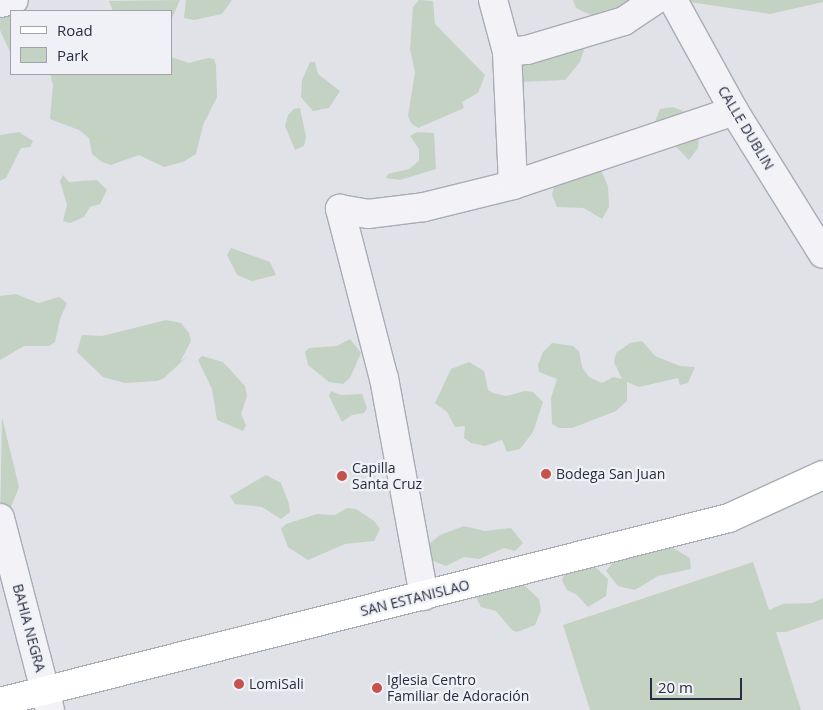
<!DOCTYPE html>
<meta charset="utf-8">
<style>
body{margin:0}
#map{position:relative;width:823px;height:710px;overflow:hidden;background:#e0e2e8;font-family:"Open Sans",sans-serif}
div>[style]{position:absolute}
.green>*{inset:0;background:#c3d2c2}
.roads{filter:drop-shadow(1px 0 #a9acb5) drop-shadow(-1px 0 #a9acb5) drop-shadow(0 1px #a9acb5) drop-shadow(0 -1px #a9acb5)}
.minor>*{height:28px;margin:-14px;padding:0 14px;transform-origin:14px;border-radius:14px;background:#f3f3f7}
.major>*{height:28px;margin:-14px;padding:0 14px;transform-origin:14px;border-radius:14px;background:#fff}
.dots>*{width:14px;height:14px;translate:-50% -50%;box-sizing:border-box;border:2px solid #eff1f6;border-radius:50%}
span{translate:-50% -50%;white-space:nowrap;text-align:center;line-height:1.15;-webkit-text-stroke:4.5px #eff1f6;paint-order:stroke}
.street-label{font-size:14px;color:#2a2d3f}
.poi-label{font-size:14px;color:#2a2d3f}
.left{translate:0 -50%;text-align:left}
.legend{position:absolute;left:10px;top:10px;width:162px;height:65px;box-sizing:border-box;background:#eff1f6;border:1px solid #a0a3ad;margin:0;padding:6px 9px;list-style:none;font-size:15px;color:#2a2d3f}
.legend li{display:flex;align-items:center;gap:10px;height:25px}
.legend b{width:25px;border:1px solid #a0a3ad}
.scale{position:absolute;left:650px;top:678px;width:92px;height:22px;box-sizing:border-box;border:2px solid #2a2d3f;border-top:0;padding-left:6px;font-size:15px;line-height:18px;white-space:nowrap;color:#2a2d3f;-webkit-text-stroke:4px #eff1f6;paint-order:stroke}
</style>
<div id="map">
<div class="green">
<div style="clip-path:polygon(180px 0,171px 20px,171px 11px,113px 11px,109px 1px)"></div>
<div style="clip-path:polygon(186px 0,232px 0,222px 14px,194px 20px,184px 18px)"></div>
<div style="clip-path:polygon(419px 0,433px 1px,435px 24px,485px 75px,478px 93px,462px 102px,464px 108px,418px 128px,411px 123px,408px 116px,415px 72px,410px 49px,413px 7px)"></div>
<div style="clip-path:polygon(573px 0,628px 0,628px 11px,595px 17px,576px 8px)"></div>
<div style="clip-path:polygon(676px 0,823px 0,823px 2px,770px 14px)"></div>
<div style="clip-path:polygon(0 8px,11px 12px,11px 54px,0 30px)"></div>
<div style="clip-path:polygon(582px 45px,584px 50px,580px 62px,565px 80px,519px 82px,513px 62px)"></div>
<div style="clip-path:polygon(171px 57px,189px 63px,208px 58px,214px 59px,216px 65px,217px 97px,203px 125px,196px 154px,183px 162px,164px 167px,139px 155px,111px 165px,102px 162px,92px 154px,89px 138px,79px 130px,50px 119px,53px 85px,50px 74px,171px 74px)"></div>
<div style="clip-path:polygon(310px 62px,315px 62px,318px 74px,340px 91px,329px 108px,313px 111px,301px 97px,302px 80px)"></div>
<div style="clip-path:polygon(673px 107px,683px 111px,699px 137px,698px 148px,689px 160px,654px 124px,660px 109px)"></div>
<div style="clip-path:polygon(300px 108px,306px 137px,304px 146px,295px 150px,285px 126px,288px 115px,294px 109px)"></div>
<div style="clip-path:polygon(19px 132px,33px 141px,30px 147px,21px 148px,6px 178px,0 181px,0 135px)"></div>
<div style="clip-path:polygon(417px 132px,434px 133px,436px 169px,400px 180px,386px 178px,388px 174px,409px 169px,419px 161px,419px 149px,410px 136px)"></div>
<div style="clip-path:polygon(601px 170px,608px 186px,609px 207px,602px 219px,584px 208px,557px 207px,552px 195px,555px 182px)"></div>
<div style="clip-path:polygon(63px 175px,69px 182px,97px 180px,107px 190px,100px 204px,90px 207px,84px 217px,70px 223px,63px 221px,67px 205px,60px 181px)"></div>
<div style="clip-path:polygon(231px 248px,270px 262px,276px 275px,252px 281px,237px 275px,227px 255px)"></div>
<div style="clip-path:polygon(16px 294px,38px 303px,59px 297px,67px 303px,60px 319px,55px 342px,49px 346px,24px 346px,0 360px,0 296px)"></div>
<div style="clip-path:polygon(166px 320px,181px 323px,189px 333px,191px 341px,180px 362px,188px 356px,164px 378px,157px 381px,125px 383px,103px 377px,77px 352px,82px 335px,102px 336px)"></div>
<div style="clip-path:polygon(350px 339px,361px 353px,350px 378px,343px 384px,329px 382px,308px 365px,305px 352px,309px 348px,337px 346px)"></div>
<div style="clip-path:polygon(642px 341px,655px 356px,680px 366px,695px 367px,688px 383px,680px 385px,678px 378px,639px 387px,627px 382px,627px 401px,616px 411px,572px 428px,559px 428px,552px 424px,551px 398px,557px 379px,539px 372px,538px 365px,543px 352px,552px 343px,573px 346px,579px 351px,582px 367px,589px 377px,602px 383px,613px 377px,622px 379px,614px 362px,616px 353px,630px 343px)"></div>
<div style="clip-path:polygon(202px 356px,223px 362px,245px 386px,247px 396px,241px 414px,246px 425px,243px 431px,217px 420px,212px 389px,198px 360px)"></div>
<div style="clip-path:polygon(469px 362px,484px 371px,488px 390px,493px 393px,506px 396px,525px 391px,533px 392px,543px 402px,533px 432px,520px 449px,507px 452px,502px 440px,485px 446px,471px 443px,464px 438px,465px 426px,455px 427px,447px 412px,435px 403px,451px 369px)"></div>
<div style="clip-path:polygon(331px 391px,341px 395px,362px 394px,367px 408px,364px 413px,352px 415px,342px 422px,329px 396px)"></div>
<div style="clip-path:polygon(2px 417px,19px 487px,3px 527px,0 527px)"></div>
<div style="clip-path:polygon(266px 475px,281px 483px,289px 504px,290px 512px,281px 519px,262px 507px,235px 504px,230px 496px)"></div>
<div style="clip-path:polygon(347px 508px,356px 509px,374px 521px,380px 529px,374px 541px,345px 544px,308px 560px,288px 547px,281px 529px,286px 524px,317px 514px,335px 515px)"></div>
<div style="clip-path:polygon(464px 526px,485px 531px,511px 528px,523px 543px,515px 551px,504px 548px,479px 559px,464px 557px,446px 566px,433px 561px,426px 554px,428px 545px,440px 535px)"></div>
<div style="clip-path:polygon(668px 545px,690px 558px,691px 569px,658px 576px,635px 590px,618px 586px,606px 571px,615px 560px)"></div>
<div style="clip-path:polygon(753px 562px,769px 610px,783px 604px,812px 603px,823px 598px,823px 619px,786px 632px,776px 632px,801px 710px,590px 710px,563px 625px)"></div>
<div style="clip-path:polygon(594px 566px,608px 579px,606px 596px,588px 607px,577px 595px,567px 590px,562px 580px,566px 571px)"></div>
<div style="clip-path:polygon(521px 582px,539px 599px,541px 610px,535px 625px,517px 632px,512px 630px,496px 611px,481px 607px,475px 595px)"></div>
</div>
<div class="roads">
<div class="minor">
<div style="left:493px;top:0;width:54px;rotate:74.9deg"></div>
<div style="left:507px;top:52px;width:133px;rotate:87.4deg"></div>
<div style="left:673px;top:0;width:127px;rotate:61.2deg"></div>
<div style="left:734px;top:111px;width:168px;rotate:58.1deg"></div>
<div style="left:0;top:3px;width:14px;rotate:-12deg"></div>
<div style="left:507px;top:52px;width:20px;rotate:-6deg"></div>
<div style="left:527px;top:50px;width:101px;rotate:-16.6deg"></div>
<div style="left:624px;top:21px;width:37px;rotate:-34deg"></div>
<div style="left:0;top:518px;width:198px;rotate:75.4deg"></div>
<div style="left:424px;top:596px;width:221px;rotate:-100.4deg"></div>
<div style="left:384px;top:379px;width:176px;rotate:-104.5deg"></div>
<div style="left:340px;top:209px;width:28px;rotate:10deg"></div>
<div style="left:368px;top:214px;width:56px;rotate:-7.1deg"></div>
<div style="left:424px;top:207px;width:92px;rotate:-13.9deg"></div>
<div style="left:513px;top:185px;width:233px;rotate:-18.5deg"></div>
</div>
<div class="major">
<div style="left:0;top:702px;width:752px;rotate:-14.17deg"></div>
<div style="left:729px;top:518px;width:103px;rotate:-24.6deg"></div>
</div>
</div>
<div class="dots">
<div style="left:546px;top:474px;background:#c6524c"></div>
<div style="left:342px;top:476px;background:#c6524c"></div>
<div style="left:239px;top:684px;background:#c6524c"></div>
<div style="left:377px;top:688px;background:#c6524c"></div>
</div>
<div class="street-label">
<span style="left:746px;top:128px;rotate:59deg">CALLE DUBLIN</span>
<span style="left:415px;top:598px;rotate:-14deg">SAN ESTANISLAO</span>
<span style="left:29px;top:628px;rotate:75deg">BAHIA NEGRA</span>
</div>
<div class="poi-label">
<span class="left" style="left:352px;top:476px">Capilla<br>Santa Cruz</span>
<span class="left" style="left:556px;top:474px">Bodega San Juan</span>
<span class="left" style="left:387px;top:688px">Iglesia Centro<br>Familiar de Adoración</span>
<span class="left" style="left:249px;top:684px">LomiSali</span>
</div>
<ul class="legend">
<li><b style="height:6px;background:#fff"></b>Road</li>
<li><b style="height:14px;background:#c3d2c2"></b>Park</li>
</ul>
<div class="scale">20 m</div>
</div>
